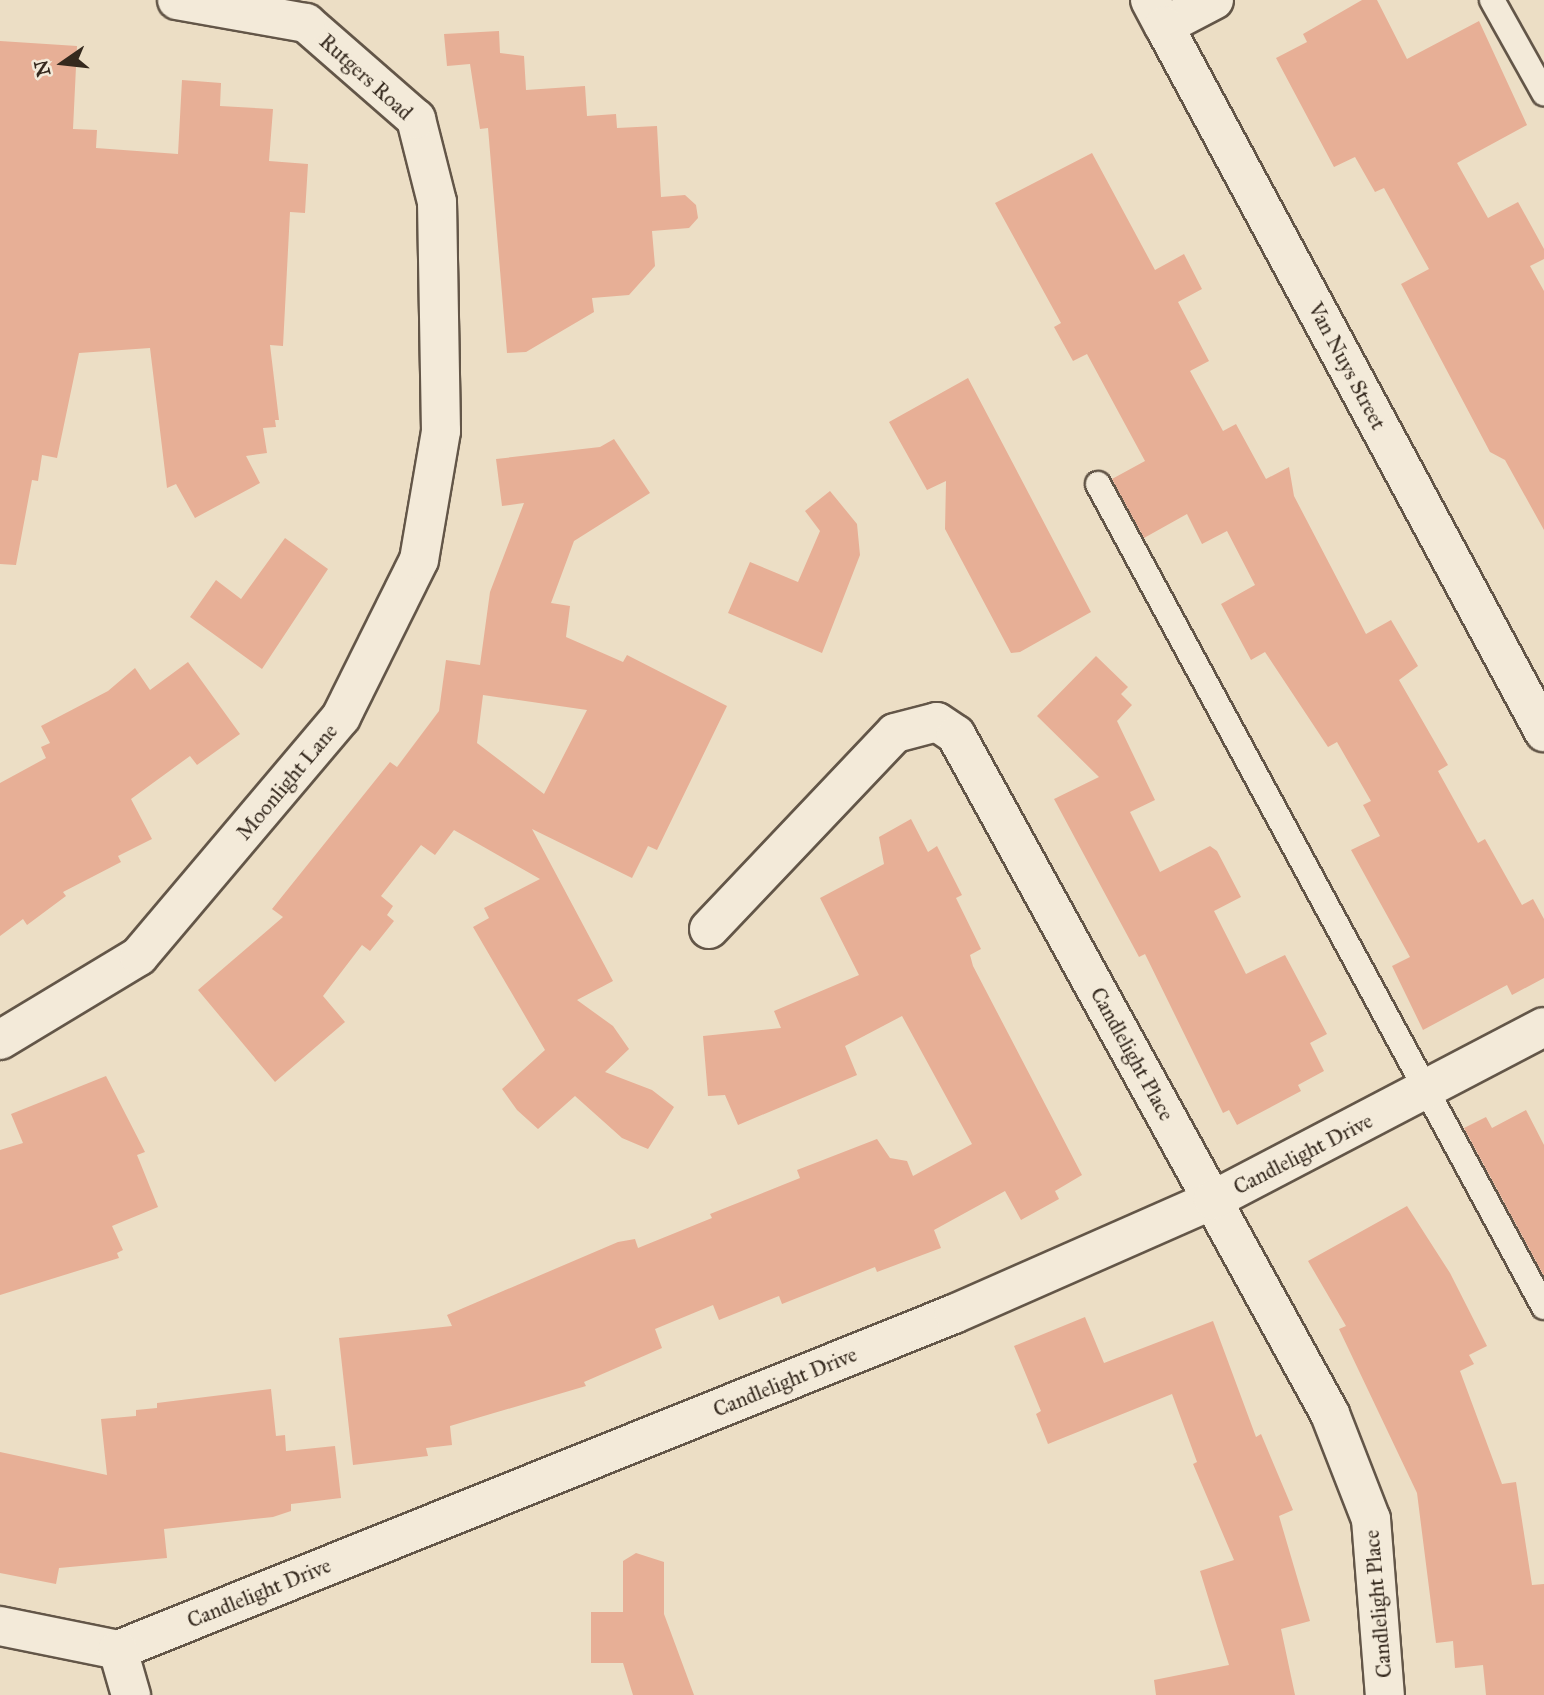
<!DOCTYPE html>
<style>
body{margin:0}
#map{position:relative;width:1544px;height:1695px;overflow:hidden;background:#ecdec5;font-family:"IM FELL Great Primer",serif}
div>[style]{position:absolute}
.building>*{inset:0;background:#e7af96}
.roads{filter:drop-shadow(2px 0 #635648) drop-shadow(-2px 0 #635648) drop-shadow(0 2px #635648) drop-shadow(0 -2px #635648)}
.lane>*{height:24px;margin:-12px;padding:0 12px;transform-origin:12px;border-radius:12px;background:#f3ead9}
.street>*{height:38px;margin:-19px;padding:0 19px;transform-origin:19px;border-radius:19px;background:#f3ead9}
.secondary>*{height:38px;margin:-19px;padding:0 19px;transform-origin:19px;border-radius:19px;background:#f3ead9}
span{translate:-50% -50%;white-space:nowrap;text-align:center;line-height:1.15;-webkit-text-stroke:5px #f3ead9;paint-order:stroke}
.street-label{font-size:21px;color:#35291e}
.north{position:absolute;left:28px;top:28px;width:70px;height:70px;-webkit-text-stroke:5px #f3ead9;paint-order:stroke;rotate:256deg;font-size:19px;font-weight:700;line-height:28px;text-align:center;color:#35291e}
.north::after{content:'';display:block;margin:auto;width:24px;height:32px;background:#35291e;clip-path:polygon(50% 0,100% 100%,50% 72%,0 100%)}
</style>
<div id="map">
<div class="building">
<div style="clip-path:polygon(1362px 0,1377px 0,1407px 59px,1479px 21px,1527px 125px,1457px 163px,1488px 218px,1518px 202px,1544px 249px,1544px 259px,1530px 266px,1544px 291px,1544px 530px,1505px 460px,1490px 452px,1401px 284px,1429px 269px,1384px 188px,1375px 192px,1355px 157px,1334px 167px,1276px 58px,1307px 42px,1303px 34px)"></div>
<div style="clip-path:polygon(499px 31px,500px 53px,524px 56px,526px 90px,585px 86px,587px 116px,616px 114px,617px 128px,657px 126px,661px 197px,685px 195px,696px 205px,698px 218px,689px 228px,652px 231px,655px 266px,629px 295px,592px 298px,594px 312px,526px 352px,507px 353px,488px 128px,480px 129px,470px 64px,447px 66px,444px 34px)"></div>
<div style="clip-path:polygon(0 41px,77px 46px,73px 129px,97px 130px,96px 148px,178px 154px,182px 80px,221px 83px,220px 106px,273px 109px,269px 161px,308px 164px,305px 213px,290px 212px,283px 346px,270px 345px,279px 420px,275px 420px,276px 427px,263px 428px,267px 453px,246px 456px,260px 483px,195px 518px,176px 484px,167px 488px,150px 348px,79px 353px,57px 458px,42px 455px,38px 481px,32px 480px,16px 565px,0 564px)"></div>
<div style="clip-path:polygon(1092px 153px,1155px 270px,1184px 254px,1202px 289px,1178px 302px,1209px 361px,1190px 371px,1223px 431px,1236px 424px,1266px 479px,1289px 467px,1294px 496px,1366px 634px,1391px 620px,1418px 666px,1399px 680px,1448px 765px,1438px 771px,1478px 843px,1485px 839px,1522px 905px,1533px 899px,1544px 919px,1544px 978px,1512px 995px,1507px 985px,1423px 1030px,1392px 966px,1410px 957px,1351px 850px,1380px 836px,1363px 805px,1371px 801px,1337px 742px,1328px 747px,1265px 652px,1251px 660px,1221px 604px,1255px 585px,1227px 531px,1202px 544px,1187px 514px,1144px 538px,1112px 479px,1145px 461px,1087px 354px,1073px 361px,1054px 327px,1061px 323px,995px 203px)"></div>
<div style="clip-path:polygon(968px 378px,1091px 612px,1020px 652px,1011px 653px,945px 529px,946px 481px,927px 490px,889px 422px)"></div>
<div style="clip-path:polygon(evenodd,614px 439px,650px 493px,574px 541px,551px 603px,570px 606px,566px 637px,623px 662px,627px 655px,727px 706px,657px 850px,648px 846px,632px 878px,532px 829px,613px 981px,577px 1000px,613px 1026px,629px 1049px,605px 1072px,652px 1090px,674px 1107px,648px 1149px,622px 1138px,575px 1096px,538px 1129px,517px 1110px,502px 1089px,545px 1050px,473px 927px,489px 918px,484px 908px,540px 879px,454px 830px,435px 855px,421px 845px,381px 896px,393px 906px,387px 915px,394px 921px,370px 951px,362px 945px,323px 996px,345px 1022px,275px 1082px,198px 990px,283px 917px,272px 909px,390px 762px,397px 767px,439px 711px,446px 660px,480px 665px,490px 592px,524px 503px,502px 506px,496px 459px,600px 447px,614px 439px,483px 695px,587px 710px,544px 794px,477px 743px,483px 695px)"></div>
<div style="clip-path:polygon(830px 491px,857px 524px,860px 555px,822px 653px,728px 613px,750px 562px,798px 582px,820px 531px,805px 511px)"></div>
<div style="clip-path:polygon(285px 538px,328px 569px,262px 669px,190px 617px,216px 580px,241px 599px)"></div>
<div style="clip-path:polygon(1096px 656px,1128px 687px,1121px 694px,1132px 705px,1117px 721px,1155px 800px,1130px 812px,1160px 872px,1210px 846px,1217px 851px,1241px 897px,1214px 911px,1246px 974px,1285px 955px,1327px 1034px,1310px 1043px,1324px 1071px,1298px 1085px,1301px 1091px,1237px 1125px,1229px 1110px,1223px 1113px,1145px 954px,1139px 957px,1054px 799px,1099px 777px,1037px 716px)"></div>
<div style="clip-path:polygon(188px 662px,240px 734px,197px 765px,190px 756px,131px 799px,152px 839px,118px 856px,121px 862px,63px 892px,66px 896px,27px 925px,23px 919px,0 936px,0 783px,46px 758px,41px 747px,50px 743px,41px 726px,108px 691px,135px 668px,150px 690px)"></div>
<div style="clip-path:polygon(911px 819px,928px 852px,937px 846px,962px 895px,956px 898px,981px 949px,970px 955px,973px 966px,1082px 1175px,1055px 1191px,1059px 1199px,1021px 1220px,1005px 1191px,934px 1230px,941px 1248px,877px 1272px,875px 1267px,782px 1304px,779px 1296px,719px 1320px,713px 1305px,655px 1329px,662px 1348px,584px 1382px,586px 1386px,450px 1426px,452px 1445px,426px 1448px,428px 1456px,353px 1465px,339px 1338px,452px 1326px,447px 1315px,618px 1242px,635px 1239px,638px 1248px,712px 1218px,710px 1214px,800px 1178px,797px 1170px,877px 1139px,890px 1158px,907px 1161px,913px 1176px,972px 1144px,902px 1016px,845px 1046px,857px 1075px,738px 1125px,725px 1095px,708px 1096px,703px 1036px,781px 1028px,774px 1011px,859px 975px,820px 898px,884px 864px,879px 837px)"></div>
<div style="clip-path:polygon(106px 1076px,145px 1152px,137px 1155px,158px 1207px,112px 1226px,123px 1250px,117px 1253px,119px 1258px,0 1295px,0 1150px,23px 1143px,11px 1114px)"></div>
<div style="clip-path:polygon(1526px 1110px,1544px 1145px,1544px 1276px,1464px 1128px,1486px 1117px,1492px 1128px)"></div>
<div style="clip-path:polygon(1407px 1206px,1450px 1273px,1487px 1346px,1469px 1355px,1474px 1364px,1460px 1371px,1502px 1484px,1516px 1482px,1532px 1585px,1544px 1584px,1544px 1695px,1486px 1695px,1483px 1665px,1455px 1668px,1453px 1641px,1436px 1643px,1417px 1493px,1339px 1329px,1346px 1326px,1308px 1261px)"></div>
<div style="clip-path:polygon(1085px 1317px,1104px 1363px,1213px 1321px,1256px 1437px,1261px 1434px,1293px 1510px,1279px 1516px,1310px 1621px,1281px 1629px,1295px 1695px,1156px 1695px,1154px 1680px,1229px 1665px,1200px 1571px,1234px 1560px,1193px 1464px,1197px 1462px,1172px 1394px,1048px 1444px,1036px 1414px,1041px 1411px,1014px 1346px)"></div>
<div style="clip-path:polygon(271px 1389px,276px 1436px,285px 1435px,286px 1451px,335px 1446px,341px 1498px,291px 1504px,291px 1511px,273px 1517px,164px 1529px,167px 1558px,59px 1568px,56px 1584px,0 1573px,0 1452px,107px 1475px,101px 1419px,136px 1416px,136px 1410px,157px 1408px,157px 1403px)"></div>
<div style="clip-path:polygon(636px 1553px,664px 1562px,664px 1614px,694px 1695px,633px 1695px,623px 1663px,591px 1663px,591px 1612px,623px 1612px,623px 1561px)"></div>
</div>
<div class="roads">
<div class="lane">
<div style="left:1492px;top:0;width:107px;rotate:60.8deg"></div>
<div style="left:1098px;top:484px;width:936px;rotate:61.55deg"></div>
</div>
<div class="street">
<div style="left:1150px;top:0;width:30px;rotate:62deg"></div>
<div style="left:709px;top:929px;width:270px;rotate:-46.5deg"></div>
<div style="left:895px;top:733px;width:43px;rotate:-14.7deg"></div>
<div style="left:937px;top:722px;width:23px;rotate:34deg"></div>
<div style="left:956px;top:735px;width:775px;rotate:61.15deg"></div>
<div style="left:1330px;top:1414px;width:113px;rotate:68.7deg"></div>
<div style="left:1371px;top:1519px;width:177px;rotate:85.5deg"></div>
<div style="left:0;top:1040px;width:162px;rotate:-31.1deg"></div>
<div style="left:139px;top:956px;width:313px;rotate:-49.8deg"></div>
<div style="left:341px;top:717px;width:175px;rotate:-63.6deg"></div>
<div style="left:419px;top:560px;width:131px;rotate:-80.3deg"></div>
<div style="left:441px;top:431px;width:229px;rotate:-91deg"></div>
<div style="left:437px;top:202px;width:86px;rotate:-104.2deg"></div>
<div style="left:416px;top:119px;width:146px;rotate:-138.9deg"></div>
<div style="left:306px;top:23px;width:131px;rotate:-169.9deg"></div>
<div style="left:0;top:1626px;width:120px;rotate:11.5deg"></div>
<div style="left:118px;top:1650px;width:901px;rotate:-21.9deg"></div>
<div style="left:954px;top:1314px;width:283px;rotate:-23.8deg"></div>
<div style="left:1213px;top:1200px;width:373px;rotate:-27.6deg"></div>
<div style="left:118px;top:1650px;width:47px;rotate:73.9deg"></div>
</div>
<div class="secondary">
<div style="left:1214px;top:0;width:56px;rotate:152.5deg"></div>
<div style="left:1164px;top:26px;width:802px;rotate:61.71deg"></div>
</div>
</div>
<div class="street-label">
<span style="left:366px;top:77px;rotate:42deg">Rutgers Road</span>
<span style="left:1347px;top:366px;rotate:62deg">Van Nuys Street</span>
<span style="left:287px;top:782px;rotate:-50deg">Moonlight Lane</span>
<span style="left:1132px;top:1054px;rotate:61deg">Candlelight Place</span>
<span style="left:1303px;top:1154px;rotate:-27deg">Candlelight Drive</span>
<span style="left:785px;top:1382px;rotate:-22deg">Candlelight Drive</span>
<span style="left:259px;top:1593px;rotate:-22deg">Candlelight Drive</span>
<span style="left:1378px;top:1604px;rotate:-95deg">Candlelight Place</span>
</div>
<div class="north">N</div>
</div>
